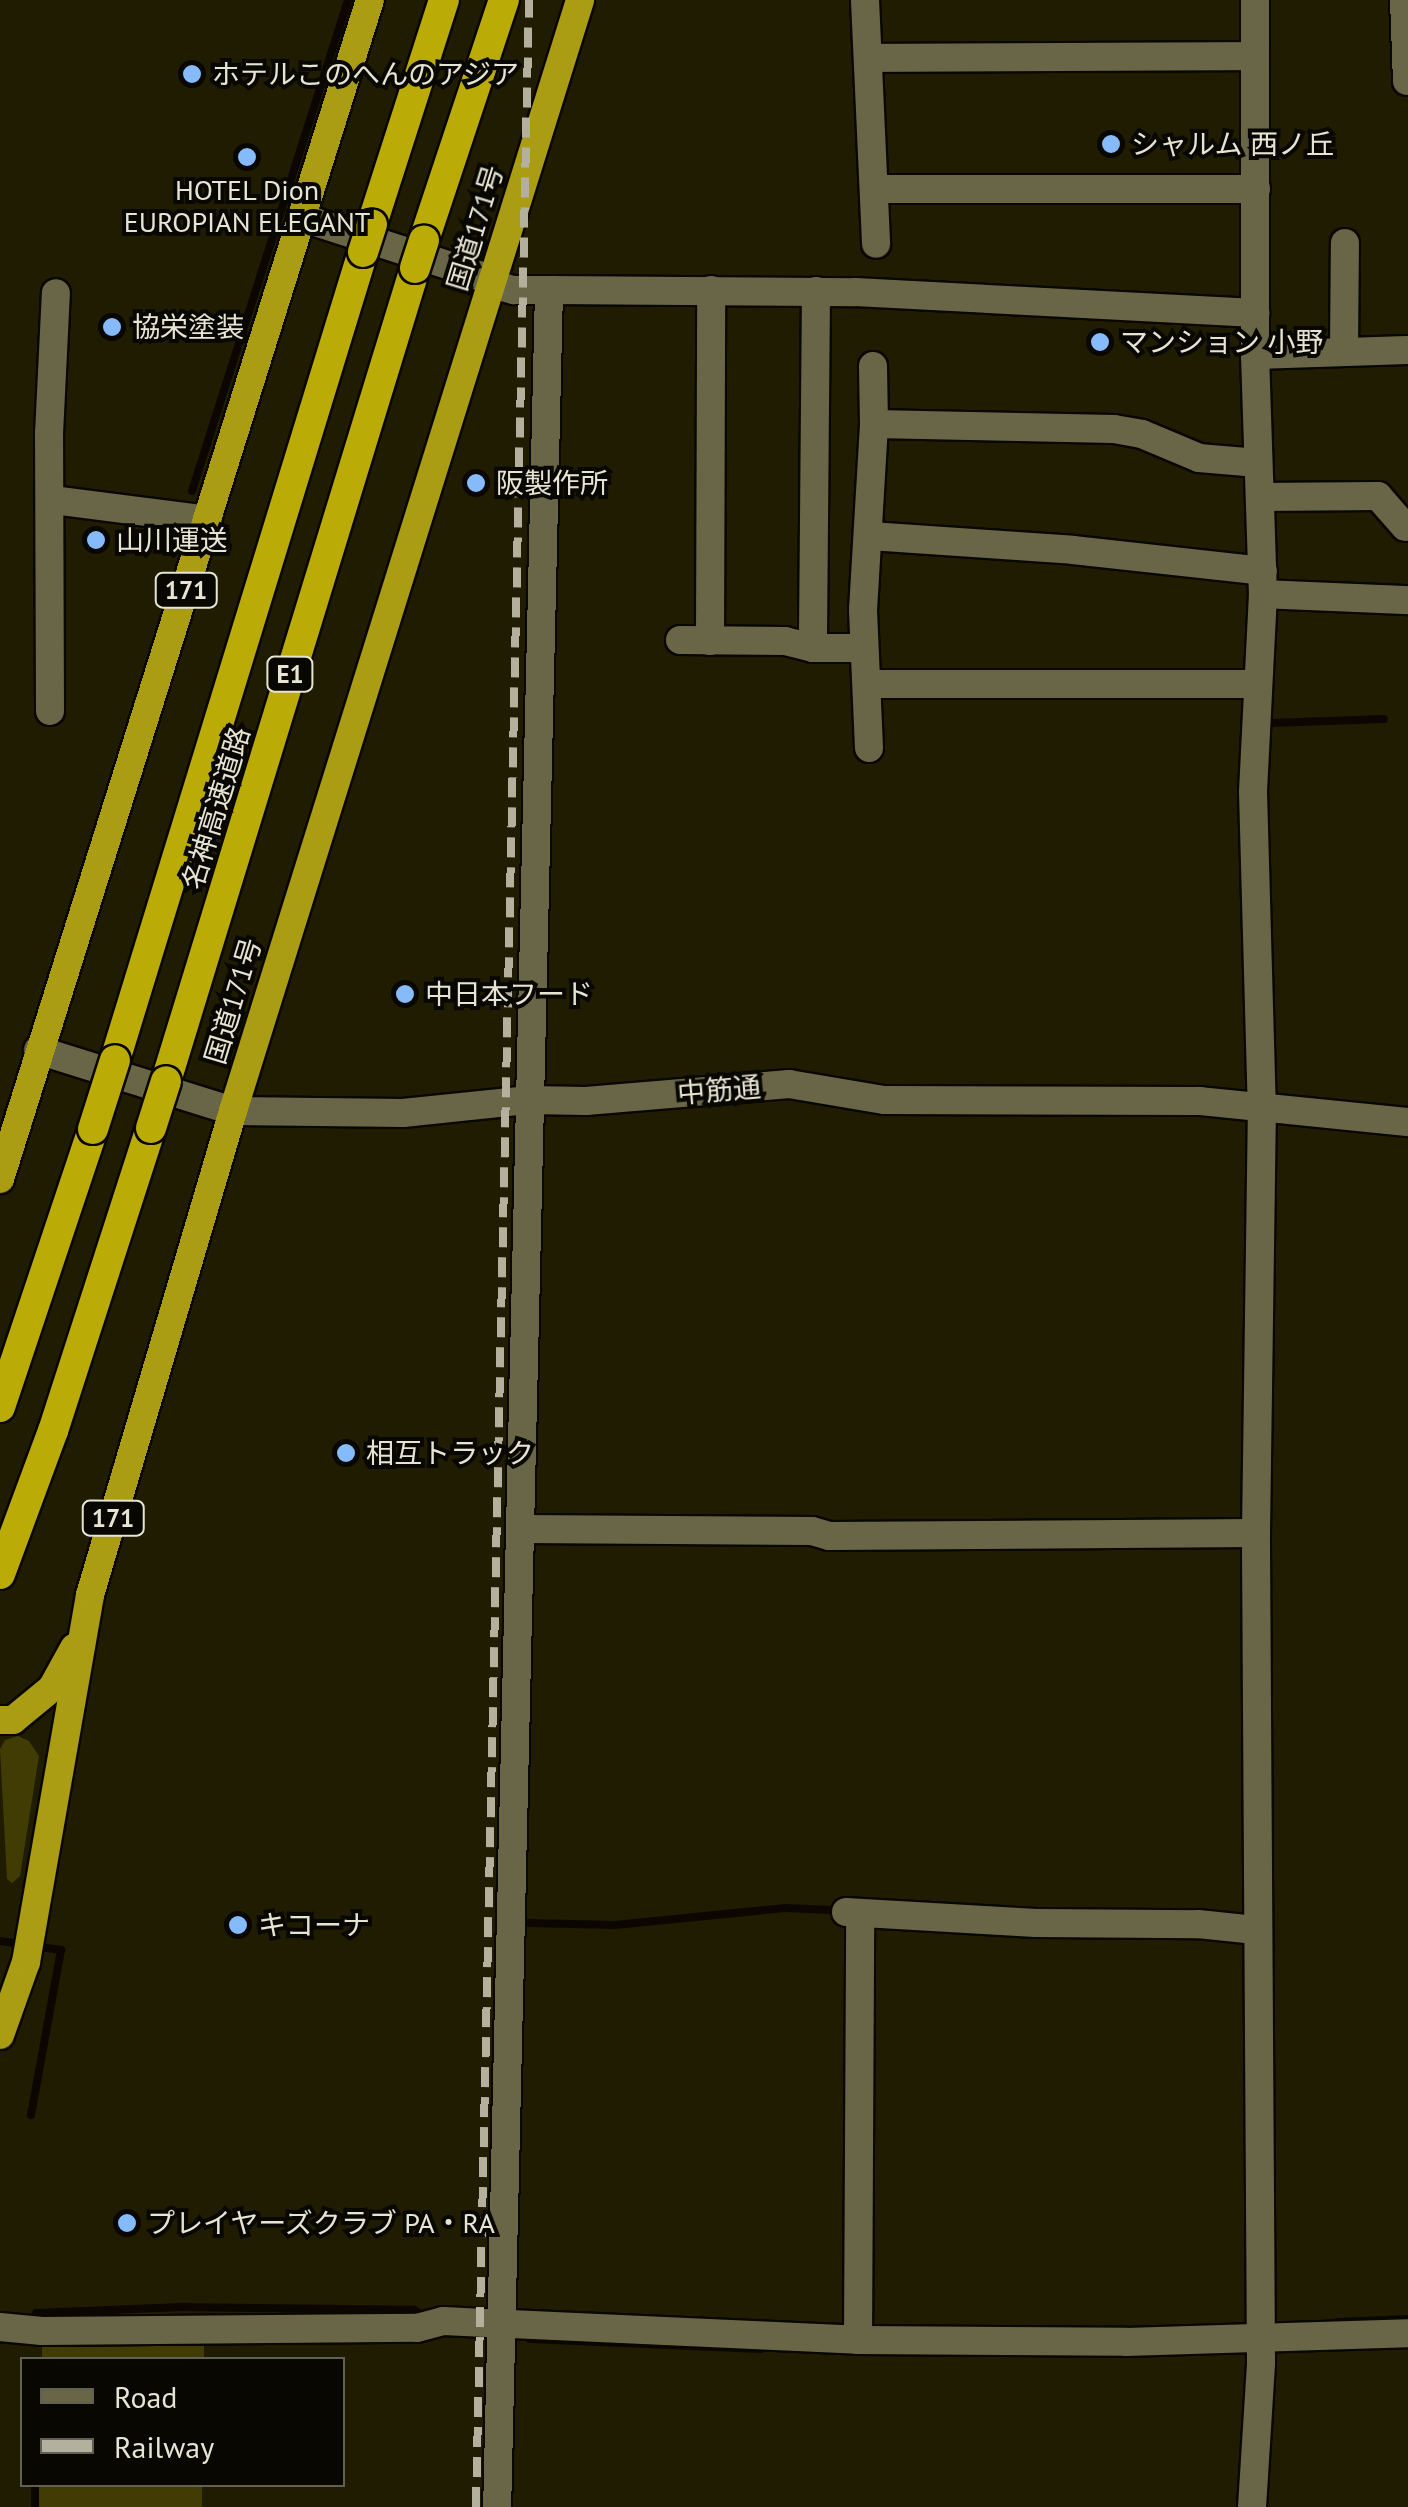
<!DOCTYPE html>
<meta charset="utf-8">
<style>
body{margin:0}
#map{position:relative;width:1408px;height:2507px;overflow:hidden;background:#201c02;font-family:"PT Sans","Noto Sans JP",sans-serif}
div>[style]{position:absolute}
.green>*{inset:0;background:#413c04;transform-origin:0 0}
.stream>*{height:8px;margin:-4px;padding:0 4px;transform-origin:4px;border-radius:4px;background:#0b0700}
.roads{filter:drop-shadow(2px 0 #0a0600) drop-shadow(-2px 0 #0a0600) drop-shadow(0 2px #0a0600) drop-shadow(0 -2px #0a0600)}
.minor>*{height:28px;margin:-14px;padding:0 14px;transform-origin:14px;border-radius:14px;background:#696648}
.tertiary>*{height:28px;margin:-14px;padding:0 14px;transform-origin:14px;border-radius:14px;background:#696648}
.trunk>*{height:28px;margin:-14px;padding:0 14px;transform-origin:14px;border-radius:14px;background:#aa9d14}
.motorway>*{height:30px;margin:-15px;padding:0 15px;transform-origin:15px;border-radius:15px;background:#baab07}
.rail>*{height:8px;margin-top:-4px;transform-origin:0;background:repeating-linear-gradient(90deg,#b3b19e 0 20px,transparent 0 30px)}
.bridges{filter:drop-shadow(2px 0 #0a0600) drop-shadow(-2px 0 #0a0600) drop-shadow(0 2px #0a0600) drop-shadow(0 -2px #0a0600)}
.motorway-bridge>*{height:30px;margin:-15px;padding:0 15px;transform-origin:15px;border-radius:15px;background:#baab07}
.dots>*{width:28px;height:28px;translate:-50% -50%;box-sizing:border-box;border:5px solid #080701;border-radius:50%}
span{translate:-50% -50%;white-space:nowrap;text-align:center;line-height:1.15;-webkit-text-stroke:8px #080701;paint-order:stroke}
.shield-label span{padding:2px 8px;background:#080701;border:2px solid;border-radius:8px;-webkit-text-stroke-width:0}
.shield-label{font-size:25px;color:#e6e5d4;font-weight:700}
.poi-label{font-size:28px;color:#e6e5d4}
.left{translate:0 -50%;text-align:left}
.street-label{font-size:28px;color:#e6e5d4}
.legend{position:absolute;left:20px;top:2357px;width:325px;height:130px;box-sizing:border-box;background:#080701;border:2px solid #616055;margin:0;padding:12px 18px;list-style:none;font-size:30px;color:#e6e5d4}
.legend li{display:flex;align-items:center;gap:20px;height:50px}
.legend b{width:50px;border:2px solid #616055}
</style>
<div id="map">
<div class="green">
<div style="clip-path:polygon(18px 1736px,29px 1741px,39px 1756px,20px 1876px,12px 1883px,7px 1879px,0 1749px,5px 1740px)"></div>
<div style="left:204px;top:2339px;width:20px;height:162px;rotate:90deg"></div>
<div style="left:38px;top:2485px;width:164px;height:22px"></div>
</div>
<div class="stream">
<div style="left:192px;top:491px;width:515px;rotate:-72.37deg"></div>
<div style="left:1271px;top:723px;width:113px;rotate:-2deg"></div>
<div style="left:529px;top:1923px;width:86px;rotate:1.3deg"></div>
<div style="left:615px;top:1925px;width:170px;rotate:-5.7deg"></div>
<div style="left:784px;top:1908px;width:49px;rotate:2.3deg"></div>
<div style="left:0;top:1941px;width:62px;rotate:8.4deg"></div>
<div style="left:61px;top:1950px;width:168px;rotate:100.3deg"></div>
<div style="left:36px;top:2313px;width:145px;rotate:-2.4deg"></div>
<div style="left:181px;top:2307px;width:233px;rotate:0.7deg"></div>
<div style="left:414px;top:2310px;width:14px;rotate:30deg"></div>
<div style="left:1338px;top:2322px;width:70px;rotate:-2.5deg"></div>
<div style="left:530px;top:2339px;width:231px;rotate:2.5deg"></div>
<div style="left:35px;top:2507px;width:23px;rotate:-90deg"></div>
</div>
<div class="roads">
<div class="minor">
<div style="left:865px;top:0;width:244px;rotate:87.4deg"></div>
<div style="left:1255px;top:0;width:355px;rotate:90deg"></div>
<div style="left:1255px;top:355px;width:239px;rotate:88.1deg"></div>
<div style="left:1263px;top:594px;width:198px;rotate:92.9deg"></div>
<div style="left:1253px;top:792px;width:314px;rotate:88.4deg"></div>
<div style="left:1404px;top:0;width:81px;rotate:87.9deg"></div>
<div style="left:869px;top:58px;width:386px;rotate:-0.3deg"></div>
<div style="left:875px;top:189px;width:381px"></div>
<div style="left:303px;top:218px;width:184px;rotate:18deg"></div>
<div style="left:478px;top:275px;width:16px;rotate:35deg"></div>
<div style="left:549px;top:290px;width:306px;rotate:0.4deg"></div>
<div style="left:855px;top:292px;width:401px;rotate:3deg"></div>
<div style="left:816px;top:291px;width:357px;rotate:90.5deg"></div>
<div style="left:813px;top:648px;width:51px"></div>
<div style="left:1344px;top:350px;width:107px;rotate:-89.5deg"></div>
<div style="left:1255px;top:355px;width:153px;rotate:-1.9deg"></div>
<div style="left:874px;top:424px;width:240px;rotate:1.2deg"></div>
<div style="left:1114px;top:429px;width:28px;rotate:10deg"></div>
<div style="left:1142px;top:434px;width:62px;rotate:22.8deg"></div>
<div style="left:1199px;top:458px;width:59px;rotate:4.8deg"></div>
<div style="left:1261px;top:497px;width:117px;rotate:-0.5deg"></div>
<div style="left:1378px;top:496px;width:41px;rotate:48.9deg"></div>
<div style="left:52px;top:500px;width:157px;rotate:7.3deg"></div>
<div style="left:870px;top:536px;width:203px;rotate:3.9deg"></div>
<div style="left:1073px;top:550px;width:191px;rotate:6.3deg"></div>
<div style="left:1263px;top:594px;width:145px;rotate:2.4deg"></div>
<div style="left:680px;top:640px;width:105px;rotate:0.5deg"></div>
<div style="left:785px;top:641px;width:29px;rotate:14deg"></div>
<div style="left:710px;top:641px;width:351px;rotate:-89.8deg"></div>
<div style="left:867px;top:684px;width:388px"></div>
<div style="left:50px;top:711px;width:277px;rotate:-90.2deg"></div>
<div style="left:49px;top:434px;width:141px;rotate:-87.2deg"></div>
<div style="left:869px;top:748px;width:138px;rotate:-92.5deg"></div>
<div style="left:863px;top:610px;width:186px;rotate:-86.6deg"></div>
<div style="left:874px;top:424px;width:58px;rotate:-91deg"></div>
<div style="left:38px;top:1050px;width:204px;rotate:17.4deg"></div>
<div style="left:233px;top:1111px;width:170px;rotate:0.7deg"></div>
<div style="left:403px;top:1113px;width:127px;rotate:-5.9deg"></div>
<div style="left:521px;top:1529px;width:291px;rotate:0.4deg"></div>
<div style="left:812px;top:1531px;width:18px;rotate:16deg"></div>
<div style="left:829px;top:1536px;width:427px;rotate:-0.4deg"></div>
<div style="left:846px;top:1912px;width:190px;rotate:3.3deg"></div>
<div style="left:1036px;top:1923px;width:162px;rotate:0.4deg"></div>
<div style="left:1198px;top:1924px;width:58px;rotate:5.9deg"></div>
<div style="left:0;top:2327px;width:42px;rotate:5.4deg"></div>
<div style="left:42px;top:2331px;width:375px;rotate:-0.5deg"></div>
<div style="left:417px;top:2328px;width:27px;rotate:-15deg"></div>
<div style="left:443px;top:2321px;width:415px;rotate:2.6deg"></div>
<div style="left:858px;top:2340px;width:268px;rotate:0.4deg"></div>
<div style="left:1126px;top:2342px;width:282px;rotate:-1.8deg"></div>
<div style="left:858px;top:2340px;width:426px;rotate:-89.7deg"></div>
</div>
<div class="tertiary">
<div style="left:491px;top:284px;width:24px;rotate:15deg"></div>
<div style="left:514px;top:290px;width:35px"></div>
<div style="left:549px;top:290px;width:2218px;rotate:91.34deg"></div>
<div style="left:529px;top:1100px;width:57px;rotate:1deg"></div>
<div style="left:586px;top:1101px;width:204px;rotate:-4.8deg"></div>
<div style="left:789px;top:1084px;width:96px;rotate:9.6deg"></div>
<div style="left:884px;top:1100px;width:316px;rotate:0.2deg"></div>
<div style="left:1200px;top:1101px;width:209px;rotate:5.8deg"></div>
<div style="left:1252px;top:2507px;width:144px;rotate:-86.4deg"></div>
<div style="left:1261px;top:2363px;width:830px;rotate:-90.35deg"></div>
<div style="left:1256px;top:1533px;width:427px;rotate:-89.2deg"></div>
</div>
<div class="trunk">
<div style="left:0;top:1179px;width:1236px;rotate:-72.58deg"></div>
<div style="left:0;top:1720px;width:13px"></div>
<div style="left:13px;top:1720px;width:50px;rotate:-39.4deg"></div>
<div style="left:52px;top:1688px;width:46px;rotate:-61.2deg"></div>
<div style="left:0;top:2035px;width:77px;rotate:-70.4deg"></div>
<div style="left:26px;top:1962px;width:373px;rotate:-80.1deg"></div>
<div style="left:90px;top:1595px;width:505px;rotate:-73.54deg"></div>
<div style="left:233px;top:1111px;width:1164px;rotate:-72.65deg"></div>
</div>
<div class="motorway">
<div style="left:372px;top:224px;width:235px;rotate:-72.2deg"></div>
<div style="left:424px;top:240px;width:253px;rotate:-71.6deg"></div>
<div style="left:115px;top:1060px;width:845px;rotate:-72.94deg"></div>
<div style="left:166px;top:1081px;width:850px;rotate:-72.97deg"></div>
<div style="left:0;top:1407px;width:293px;rotate:-71.5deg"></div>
<div style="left:0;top:1574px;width:153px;rotate:-69.7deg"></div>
<div style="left:53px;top:1431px;width:318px;rotate:-72.1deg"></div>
</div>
</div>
<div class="rail">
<div style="left:476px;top:2507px;width:2508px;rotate:-88.79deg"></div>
</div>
<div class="bridges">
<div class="motorway-bridge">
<div style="left:363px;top:252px;width:29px;rotate:-72deg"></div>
<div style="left:415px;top:268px;width:29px;rotate:-72deg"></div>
<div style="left:151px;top:1128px;width:49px;rotate:-72.3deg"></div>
<div style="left:93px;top:1129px;width:72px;rotate:-72.3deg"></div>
</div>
</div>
<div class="dots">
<div style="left:192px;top:74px;background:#85bbfb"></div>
<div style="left:1111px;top:144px;background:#85bbfb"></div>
<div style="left:247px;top:157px;background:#85bbfb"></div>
<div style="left:112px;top:327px;background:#85bbfb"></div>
<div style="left:1100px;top:342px;background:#85bbfb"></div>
<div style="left:476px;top:483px;background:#85bbfb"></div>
<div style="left:96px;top:540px;background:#85bbfb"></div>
<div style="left:405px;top:994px;background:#85bbfb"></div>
<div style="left:346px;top:1453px;background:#85bbfb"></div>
<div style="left:238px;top:1925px;background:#85bbfb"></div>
<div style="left:127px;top:2223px;background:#85bbfb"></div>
</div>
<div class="shield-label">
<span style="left:186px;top:590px">171</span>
<span style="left:290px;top:674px">E1</span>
<span style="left:113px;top:1518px">171</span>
</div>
<div class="poi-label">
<span class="left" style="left:212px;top:74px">ホテルこのへんのアジア</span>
<span class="left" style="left:1131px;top:144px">シャルム 西ノ丘</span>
<span style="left:247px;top:206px">HOTEL Dion<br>EUROPIAN ELEGANT</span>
<span class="left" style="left:132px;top:327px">協栄塗装</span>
<span class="left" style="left:1120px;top:342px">マンション 小野</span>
<span class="left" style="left:496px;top:483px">阪製作所</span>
<span class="left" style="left:116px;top:540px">山川運送</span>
<span class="left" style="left:425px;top:994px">中日本フード</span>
<span class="left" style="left:366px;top:1453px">相互トラック</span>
<span class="left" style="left:258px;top:1925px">キコーナ</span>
<span class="left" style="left:147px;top:2223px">プレイヤーズクラブ PA・RA</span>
</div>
<div class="street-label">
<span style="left:475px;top:228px;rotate:-73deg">国道171号</span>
<span style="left:216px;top:808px;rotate:-73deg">名神高速道路</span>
<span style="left:233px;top:1001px;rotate:-73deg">国道171号</span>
<span style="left:719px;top:1090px;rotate:-5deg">中筋通</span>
</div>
<ul class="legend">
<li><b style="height:12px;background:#696648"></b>Road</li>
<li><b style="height:12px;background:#b3b19e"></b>Railway</li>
</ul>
</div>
